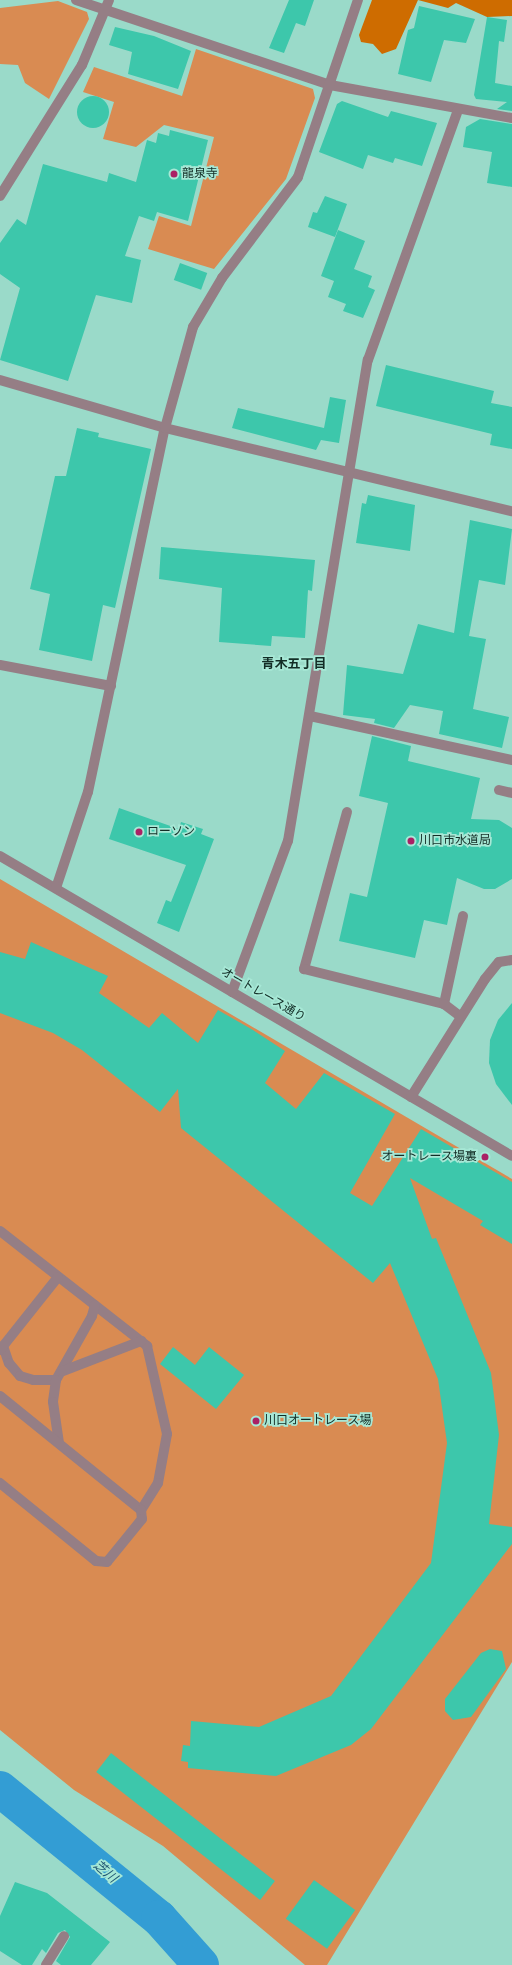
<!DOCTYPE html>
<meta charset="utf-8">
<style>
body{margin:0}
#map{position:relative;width:512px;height:1965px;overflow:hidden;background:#9adac9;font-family:"Nunito Sans","Noto Sans JP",sans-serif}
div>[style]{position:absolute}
.green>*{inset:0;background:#d98b52}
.forest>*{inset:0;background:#ce6c00}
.river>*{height:36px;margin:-18px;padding:0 18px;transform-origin:18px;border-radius:18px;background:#339dd4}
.building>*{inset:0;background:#3dc7ab;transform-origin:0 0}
.round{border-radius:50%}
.minor>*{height:10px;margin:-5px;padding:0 5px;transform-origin:5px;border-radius:5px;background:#957e85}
.dots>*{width:11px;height:11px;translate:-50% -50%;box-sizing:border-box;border:2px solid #a7e8d6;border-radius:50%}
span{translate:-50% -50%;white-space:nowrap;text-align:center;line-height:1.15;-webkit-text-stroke:3.5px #a7e8d6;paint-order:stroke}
.poi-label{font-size:12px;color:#122d26}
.left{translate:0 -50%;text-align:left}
.right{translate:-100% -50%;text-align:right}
.street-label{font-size:12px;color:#122d26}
.neighbourhood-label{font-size:13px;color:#122d26;font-weight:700}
.water-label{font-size:13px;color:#1f5472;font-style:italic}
</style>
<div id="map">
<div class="green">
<div style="clip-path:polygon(58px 1px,87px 12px,89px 19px,49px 99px,25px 83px,18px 65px,0 64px,0 8px)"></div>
<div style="clip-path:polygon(196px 49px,313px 89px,315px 98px,286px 179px,214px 269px,148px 249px,159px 216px,191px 226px,214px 137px,164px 125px,136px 147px,103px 139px,114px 102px,83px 92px,94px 67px,182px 96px)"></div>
<div style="clip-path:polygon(0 879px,512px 1179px,512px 1662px,327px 1965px,305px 1965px,163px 1846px,74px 1790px,0 1730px)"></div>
</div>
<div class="forest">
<div style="clip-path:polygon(372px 0,512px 0,512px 16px,487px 17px,456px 3px,448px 8px,418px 0,396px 49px,382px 54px,373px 44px,361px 42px,359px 35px)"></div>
</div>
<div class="river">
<div style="left:0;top:1789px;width:205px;rotate:39.1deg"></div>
<div style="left:159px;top:1918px;width:63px;rotate:48.2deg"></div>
</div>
<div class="building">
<div style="clip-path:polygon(289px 0,314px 0,305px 26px,296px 23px,284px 53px,269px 48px)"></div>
<div style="clip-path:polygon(419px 6px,475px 19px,466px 43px,444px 40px,431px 82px,398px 74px,408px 30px,414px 28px)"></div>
<div style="clip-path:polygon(487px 17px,507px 20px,504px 42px,499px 41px,495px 83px,512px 86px,512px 111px,497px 109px,507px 102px,476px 99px,474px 95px)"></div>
<div style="clip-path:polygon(115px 27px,154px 36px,191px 51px,178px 89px,128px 74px,132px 52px,109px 45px)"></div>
<div class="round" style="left:77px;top:96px;width:32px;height:32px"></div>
<div style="clip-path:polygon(342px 101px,388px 117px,391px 111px,437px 123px,422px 166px,395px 158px,393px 163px,368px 155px,363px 169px,319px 152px,337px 104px)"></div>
<div style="clip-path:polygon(480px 119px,512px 124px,512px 187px,487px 183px,492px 152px,463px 147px,466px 127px)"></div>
<div style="clip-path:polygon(170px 130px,208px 140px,188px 221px,157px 212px,154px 221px,139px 216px,125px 256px,141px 260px,132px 303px,96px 295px,68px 381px,0 360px,20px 288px,0 274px,0 243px,17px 219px,26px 225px,43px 164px,107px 182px,109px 173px,136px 182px,147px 140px,156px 143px,158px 133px,169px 136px)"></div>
<div style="clip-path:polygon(325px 196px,347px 204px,335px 237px,308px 227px,313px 212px,317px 213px)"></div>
<div style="clip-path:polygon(338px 230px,365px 241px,354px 269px,372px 276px,368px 287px,375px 290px,363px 318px,343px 311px,346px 304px,328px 297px,334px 281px,321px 276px)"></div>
<div style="left:180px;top:263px;width:29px;height:18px;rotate:20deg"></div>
<div style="clip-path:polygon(386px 365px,494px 391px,491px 403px,512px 407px,512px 449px,490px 445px,492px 434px,376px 406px)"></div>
<div style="clip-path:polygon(330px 397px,346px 400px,339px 443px,321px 440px,316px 450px,232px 428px,238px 408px,324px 428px)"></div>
<div style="clip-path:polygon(77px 428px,99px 433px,98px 437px,151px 449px,115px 608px,103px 605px,92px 661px,39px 650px,50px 594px,30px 589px,55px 476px,66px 476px)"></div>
<div style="clip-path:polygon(368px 495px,415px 505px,410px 551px,356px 543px,362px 503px,366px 504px)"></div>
<div style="clip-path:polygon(470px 520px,512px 529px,505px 585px,479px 580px,469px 636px,486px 639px,473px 709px,509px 717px,502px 748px,439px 734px,443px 711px,410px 705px,394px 728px,374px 723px,375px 719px,343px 715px,347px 665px,403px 674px,418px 624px,454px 633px)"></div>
<div style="clip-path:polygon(161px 547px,315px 560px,312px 591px,308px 590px,305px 638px,272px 636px,271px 646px,219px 642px,222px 588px,159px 579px)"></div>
<div style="clip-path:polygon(372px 736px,411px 746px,408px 761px,480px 778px,471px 819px,499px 820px,512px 828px,512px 879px,495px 889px,484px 889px,457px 878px,447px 925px,424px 920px,415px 958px,339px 941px,350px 893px,367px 897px,388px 803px,359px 796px)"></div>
<div style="clip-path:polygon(119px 808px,179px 829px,181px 822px,203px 829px,201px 834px,214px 839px,179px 932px,157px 923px,166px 900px,171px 902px,186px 865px,109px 839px)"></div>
<div style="clip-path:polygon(31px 942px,108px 976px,99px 993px,149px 1028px,162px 1013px,198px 1043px,218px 1010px,253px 1030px,285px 1051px,265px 1083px,296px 1109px,324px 1073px,395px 1114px,350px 1193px,372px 1206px,421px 1129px,512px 1182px,512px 1244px,480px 1225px,483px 1221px,410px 1178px,432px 1239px,436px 1238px,491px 1373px,499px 1435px,489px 1524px,512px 1527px,512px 1544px,371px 1729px,351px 1745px,276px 1776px,188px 1768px,188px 1762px,181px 1761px,183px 1745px,190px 1746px,191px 1721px,259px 1727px,331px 1696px,431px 1563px,447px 1443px,438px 1379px,390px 1263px,373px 1283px,181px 1128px,178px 1089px,160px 1112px,82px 1050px,53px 1033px,0 1013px,0 952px,25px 959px)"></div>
<div style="clip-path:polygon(512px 1003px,512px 1105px,496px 1084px,489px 1063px,490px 1040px,498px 1020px)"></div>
<div style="clip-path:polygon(173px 1347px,195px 1365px,209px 1347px,244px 1375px,216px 1409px,160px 1364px)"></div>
<div style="clip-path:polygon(490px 1649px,502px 1651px,506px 1669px,471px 1717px,453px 1720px,445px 1711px,445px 1699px,481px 1653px)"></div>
<div style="left:111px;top:1753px;width:208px;height:24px;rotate:38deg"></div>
<div style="left:314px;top:1880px;width:51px;height:48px;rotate:36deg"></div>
<div style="clip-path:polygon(15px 1882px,47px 1893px,110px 1942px,91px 1965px,61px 1965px,56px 1961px,70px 1937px,65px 1930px,58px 1933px,46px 1953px,42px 1949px,32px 1965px,22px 1965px,0 1951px,0 1916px)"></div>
</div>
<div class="minor">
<div style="left:76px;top:0;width:268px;rotate:18.5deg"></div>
<div style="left:330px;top:85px;width:185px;rotate:10.3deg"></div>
<div style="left:0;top:196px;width:155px;rotate:-58deg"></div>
<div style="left:82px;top:65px;width:70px;rotate:-67.4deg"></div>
<div style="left:0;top:380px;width:172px;rotate:16.2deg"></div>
<div style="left:165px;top:428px;width:357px;rotate:13.5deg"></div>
<div style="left:0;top:665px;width:113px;rotate:10.7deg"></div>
<div style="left:310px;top:716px;width:207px;rotate:12.3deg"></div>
<div style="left:499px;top:790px;width:13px;rotate:13deg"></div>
<div style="left:347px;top:812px;width:163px;rotate:105.3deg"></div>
<div style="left:304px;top:969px;width:144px;rotate:14deg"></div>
<div style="left:444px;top:1004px;width:90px;rotate:-77.8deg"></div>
<div style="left:0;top:856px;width:593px;rotate:30.37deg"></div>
<div style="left:56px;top:888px;width:101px;rotate:-71.6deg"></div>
<div style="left:88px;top:792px;width:372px;rotate:-78.1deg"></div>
<div style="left:165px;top:428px;width:105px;rotate:-74.5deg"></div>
<div style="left:193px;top:327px;width:57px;rotate:-59.4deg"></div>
<div style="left:222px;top:278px;width:126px;rotate:-53deg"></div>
<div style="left:298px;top:177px;width:187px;rotate:-71.3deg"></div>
<div style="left:232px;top:992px;width:161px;rotate:-69.7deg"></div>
<div style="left:288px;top:841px;width:488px;rotate:-80.6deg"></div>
<div style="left:368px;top:360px;width:266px;rotate:-70.2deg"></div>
<div style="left:444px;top:1004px;width:21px;rotate:37deg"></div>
<div style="left:411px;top:1097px;width:139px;rotate:-57.9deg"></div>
<div style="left:485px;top:979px;width:22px;rotate:-51deg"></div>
<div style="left:499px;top:962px;width:13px;rotate:-9deg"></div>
<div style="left:0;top:1231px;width:187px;rotate:38deg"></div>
<div style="left:147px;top:1346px;width:90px;rotate:77.2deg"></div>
<div style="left:167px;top:1434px;width:50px;rotate:100.4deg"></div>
<div style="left:158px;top:1483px;width:32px;rotate:122deg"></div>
<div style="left:3px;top:1346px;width:18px;rotate:71deg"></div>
<div style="left:9px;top:1363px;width:17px;rotate:50deg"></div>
<div style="left:20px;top:1376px;width:14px;rotate:17deg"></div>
<div style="left:33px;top:1380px;width:23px"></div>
<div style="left:56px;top:1380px;width:73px;rotate:-60.6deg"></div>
<div style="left:92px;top:1316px;width:11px;rotate:-75deg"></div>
<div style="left:0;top:1350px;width:93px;rotate:-51.5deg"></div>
<div style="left:63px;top:1371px;width:84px;rotate:-21deg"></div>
<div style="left:56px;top:1380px;width:22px;rotate:98deg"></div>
<div style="left:53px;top:1402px;width:41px;rotate:81.7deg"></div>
<div style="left:0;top:1396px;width:181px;rotate:39deg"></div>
<div style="left:141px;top:1510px;width:9px;rotate:84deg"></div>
<div style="left:142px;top:1519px;width:55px;rotate:129.1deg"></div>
<div style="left:107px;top:1562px;width:11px;rotate:-175deg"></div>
<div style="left:96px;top:1561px;width:124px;rotate:-140.9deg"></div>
<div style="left:46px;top:1965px;width:34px;rotate:-58deg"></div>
</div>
<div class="dots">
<div style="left:174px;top:174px;background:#aa2165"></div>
<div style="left:139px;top:832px;background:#aa2165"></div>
<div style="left:411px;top:841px;background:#aa2165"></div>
<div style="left:485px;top:1157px;background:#aa2165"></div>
<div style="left:256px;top:1421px;background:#aa2165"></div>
</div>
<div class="poi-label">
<span class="left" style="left:182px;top:174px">龍泉寺</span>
<span class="left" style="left:147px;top:832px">ローソン</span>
<span class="left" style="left:419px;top:841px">川口市水道局</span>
<span class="right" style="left:477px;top:1157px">オートレース場裏</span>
<span class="left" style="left:264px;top:1421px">川口オートレース場</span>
</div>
<div class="street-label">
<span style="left:263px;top:995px;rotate:30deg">オートレース通り</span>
</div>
<div class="neighbourhood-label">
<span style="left:294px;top:664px">青木五丁目</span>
</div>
<div class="water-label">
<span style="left:105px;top:1872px;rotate:40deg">芝川</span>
</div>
</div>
